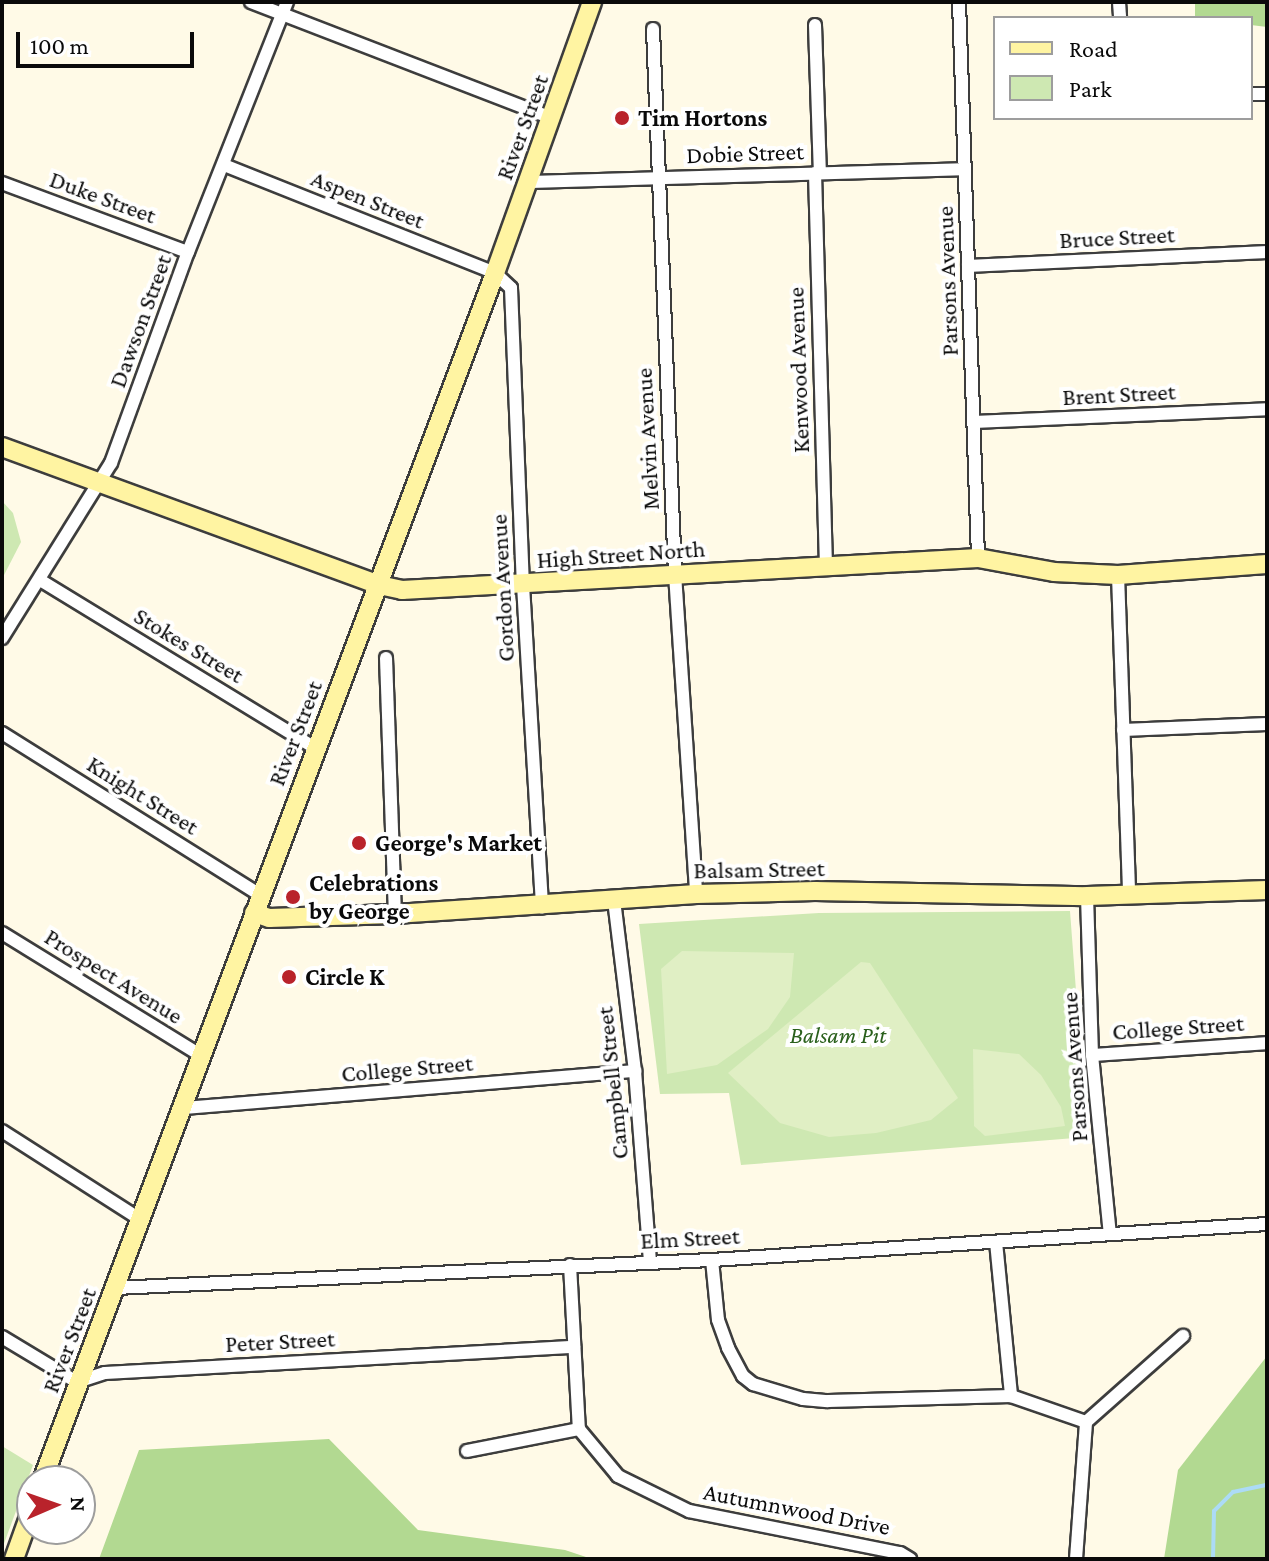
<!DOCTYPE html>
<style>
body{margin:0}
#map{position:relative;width:1269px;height:1561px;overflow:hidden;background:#fffae7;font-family:"Crimson Pro",serif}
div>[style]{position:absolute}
.green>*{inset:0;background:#cee8b2}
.forest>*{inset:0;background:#b2d991}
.pitch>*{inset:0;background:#e0efc4}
.stream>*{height:4px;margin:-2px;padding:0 2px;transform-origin:2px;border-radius:2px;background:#acdbf6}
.roads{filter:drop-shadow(2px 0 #3d3d3d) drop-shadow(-2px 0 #3d3d3d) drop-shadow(0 2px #3d3d3d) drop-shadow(0 -2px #3d3d3d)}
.street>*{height:12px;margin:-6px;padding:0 6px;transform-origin:6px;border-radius:6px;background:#fff}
.secondary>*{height:18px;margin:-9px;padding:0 9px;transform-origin:9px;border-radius:9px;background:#fff4a2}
.dots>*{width:22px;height:22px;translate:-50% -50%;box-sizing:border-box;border:4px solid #fff;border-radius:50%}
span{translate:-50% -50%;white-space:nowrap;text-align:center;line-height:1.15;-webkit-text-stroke:8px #fff;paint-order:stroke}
.poi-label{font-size:24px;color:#0a0a0a;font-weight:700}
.left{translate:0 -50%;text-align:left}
.street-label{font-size:24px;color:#0a0a0a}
.park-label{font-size:24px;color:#2a601c;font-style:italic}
.frame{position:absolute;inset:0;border:4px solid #0a0a0a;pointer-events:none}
.legend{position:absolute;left:993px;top:16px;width:260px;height:104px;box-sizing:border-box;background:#fff;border:2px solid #9d9d9d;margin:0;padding:10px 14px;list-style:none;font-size:24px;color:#0a0a0a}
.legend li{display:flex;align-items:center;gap:16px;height:40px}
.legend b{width:40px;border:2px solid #9d9d9d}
.north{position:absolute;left:16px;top:1465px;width:80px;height:80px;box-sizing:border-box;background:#fff;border:2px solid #9d9d9d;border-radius:50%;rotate:88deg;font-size:22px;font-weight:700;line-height:32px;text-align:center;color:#0a0a0a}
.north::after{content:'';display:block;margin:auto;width:28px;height:36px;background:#b9232b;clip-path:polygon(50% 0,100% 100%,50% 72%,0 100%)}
.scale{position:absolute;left:16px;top:32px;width:178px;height:36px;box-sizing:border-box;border:4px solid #0a0a0a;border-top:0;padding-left:10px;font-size:24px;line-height:28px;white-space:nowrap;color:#0a0a0a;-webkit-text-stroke:6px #fff;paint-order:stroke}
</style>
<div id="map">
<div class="green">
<div style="clip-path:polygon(2px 501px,13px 513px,21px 542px,2px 579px)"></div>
<div style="clip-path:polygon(1070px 911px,1087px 1137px,741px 1165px,729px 1093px,660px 1094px,639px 924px,819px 913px)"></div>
<div style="clip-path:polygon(2px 1446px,33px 1465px,2px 1549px)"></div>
</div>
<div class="forest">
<div style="clip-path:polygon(1195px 2px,1267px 2px,1267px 27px,1251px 25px,1251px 18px,1195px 18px)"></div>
<div style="clip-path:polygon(1267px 1356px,1267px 1559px,1164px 1559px,1178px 1470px)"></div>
<div style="clip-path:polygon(329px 1439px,418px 1530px,565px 1550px,592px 1559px,99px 1559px,139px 1450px)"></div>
</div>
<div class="pitch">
<div style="clip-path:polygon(682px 951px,794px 953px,790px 997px,768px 1029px,717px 1065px,667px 1074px,661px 969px)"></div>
<div style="clip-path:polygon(861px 962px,870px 963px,958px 1098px,931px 1120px,876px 1133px,829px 1137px,780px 1123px,728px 1073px)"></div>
<div style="clip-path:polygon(973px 1049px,1019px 1054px,1041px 1075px,1061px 1107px,1065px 1126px,985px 1136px,974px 1126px)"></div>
</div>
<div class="stream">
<div style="left:1213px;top:1559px;width:48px;rotate:-88.8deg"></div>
<div style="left:1214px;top:1511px;width:27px;rotate:-45deg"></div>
<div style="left:1233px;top:1492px;width:35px;rotate:-12deg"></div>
</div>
<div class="roads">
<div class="street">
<div style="left:251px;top:2px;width:322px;rotate:21.1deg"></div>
<div style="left:959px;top:2px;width:556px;rotate:88.04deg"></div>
<div style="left:1119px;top:2px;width:16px;rotate:86deg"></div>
<div style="left:815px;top:25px;width:147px;rotate:88.1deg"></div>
<div style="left:653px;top:29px;width:545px;rotate:87.69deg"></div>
<div style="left:675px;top:574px;width:321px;rotate:86.2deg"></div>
<div style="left:1251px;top:94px;width:16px"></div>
<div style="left:224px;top:165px;width:292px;rotate:21.7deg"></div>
<div style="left:495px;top:273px;width:22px;rotate:43deg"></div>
<div style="left:511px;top:288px;width:297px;rotate:87.7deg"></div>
<div style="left:523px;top:585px;width:323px;rotate:86.6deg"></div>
<div style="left:815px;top:173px;width:393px;rotate:88.4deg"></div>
<div style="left:528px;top:182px;width:436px;rotate:-1.7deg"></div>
<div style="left:2px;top:183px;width:198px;rotate:20.4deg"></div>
<div style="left:968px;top:266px;width:299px;rotate:-2.7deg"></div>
<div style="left:974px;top:422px;width:293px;rotate:-2.5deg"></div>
<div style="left:1118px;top:575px;width:320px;rotate:88deg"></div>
<div style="left:40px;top:580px;width:322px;rotate:31.4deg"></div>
<div style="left:2px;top:638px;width:206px;rotate:-58.1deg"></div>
<div style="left:111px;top:463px;width:225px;rotate:-70deg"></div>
<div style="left:188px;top:252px;width:269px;rotate:-68.4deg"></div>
<div style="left:386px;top:658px;width:256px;rotate:88deg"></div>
<div style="left:1123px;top:730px;width:144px;rotate:-2.4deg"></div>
<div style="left:2px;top:733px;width:305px;rotate:32.1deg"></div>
<div style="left:1087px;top:896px;width:159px;rotate:88.2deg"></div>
<div style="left:1092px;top:1055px;width:180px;rotate:84.3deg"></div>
<div style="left:614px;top:900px;width:172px;rotate:83deg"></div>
<div style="left:635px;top:1071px;width:192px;rotate:85.5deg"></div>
<div style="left:2px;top:933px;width:235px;rotate:31.6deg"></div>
<div style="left:1092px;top:1055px;width:175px;rotate:-3.9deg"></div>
<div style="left:184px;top:1108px;width:453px;rotate:-4.7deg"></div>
<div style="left:2px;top:1131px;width:165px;rotate:32.6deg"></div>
<div style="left:996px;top:1242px;width:155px;rotate:84.4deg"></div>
<div style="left:712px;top:1260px;width:60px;rotate:84.3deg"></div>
<div style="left:718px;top:1320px;width:30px;rotate:70deg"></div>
<div style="left:728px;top:1348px;width:32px;rotate:62deg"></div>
<div style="left:743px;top:1376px;width:13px;rotate:39deg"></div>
<div style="left:753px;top:1384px;width:52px;rotate:16.7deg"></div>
<div style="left:803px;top:1399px;width:25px;rotate:5deg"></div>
<div style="left:828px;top:1401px;width:183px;rotate:-1.6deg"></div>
<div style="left:1011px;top:1396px;width:79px;rotate:19.1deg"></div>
<div style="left:570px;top:1265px;width:164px;rotate:86.9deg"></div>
<div style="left:579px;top:1429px;width:61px;rotate:50.3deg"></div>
<div style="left:618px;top:1476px;width:79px;rotate:26.2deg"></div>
<div style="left:689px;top:1511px;width:215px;rotate:11.3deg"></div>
<div style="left:900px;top:1553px;width:12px;rotate:31deg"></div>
<div style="left:115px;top:1288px;width:598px;rotate:-2.69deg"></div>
<div style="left:712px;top:1260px;width:556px;rotate:-3.71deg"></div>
<div style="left:2px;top:1337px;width:87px;rotate:31deg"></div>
<div style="left:77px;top:1382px;width:29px;rotate:-18deg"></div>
<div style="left:105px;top:1373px;width:470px;rotate:-3.2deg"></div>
<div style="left:467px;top:1451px;width:114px;rotate:-11.1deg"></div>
<div style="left:1076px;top:1559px;width:137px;rotate:-85.8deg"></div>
<div style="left:1086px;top:1422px;width:130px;rotate:-41.6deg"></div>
</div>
<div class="secondary">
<div style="left:2px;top:447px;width:401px;rotate:20.1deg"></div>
<div style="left:379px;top:585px;width:24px;rotate:12deg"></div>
<div style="left:402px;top:590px;width:577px;rotate:-3.18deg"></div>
<div style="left:978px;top:558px;width:77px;rotate:10.4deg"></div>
<div style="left:1054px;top:572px;width:64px;rotate:2.7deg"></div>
<div style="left:1118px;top:575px;width:149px;rotate:-4.2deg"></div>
<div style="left:254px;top:913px;width:16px;rotate:18deg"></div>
<div style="left:269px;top:918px;width:126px;rotate:-1.8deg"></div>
<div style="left:395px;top:914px;width:302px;rotate:-3.8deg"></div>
<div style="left:696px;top:894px;width:119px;rotate:-1.4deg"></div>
<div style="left:815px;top:891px;width:272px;rotate:1.1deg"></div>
<div style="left:1087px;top:896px;width:180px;rotate:-1.9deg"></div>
<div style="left:42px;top:1481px;width:1290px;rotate:-69.44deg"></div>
<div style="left:495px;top:273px;width:288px;rotate:-70.3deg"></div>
<div style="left:14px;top:1559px;width:53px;rotate:-70.2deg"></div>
</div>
</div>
<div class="dots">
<div style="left:622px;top:118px;background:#b9232b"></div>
<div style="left:359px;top:843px;background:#b9232b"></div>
<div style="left:293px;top:897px;background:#b9232b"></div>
<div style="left:289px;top:977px;background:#b9232b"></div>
</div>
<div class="poi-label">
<span class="left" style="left:638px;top:118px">Tim Hortons</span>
<span class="left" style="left:375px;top:843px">George's Market</span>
<span class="left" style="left:309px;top:897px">Celebrations<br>by George</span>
<span class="left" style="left:305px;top:977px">Circle K</span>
</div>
<div class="street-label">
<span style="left:522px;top:127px;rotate:-70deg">River Street</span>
<span style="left:745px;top:153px;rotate:-2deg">Dobie Street</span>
<span style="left:103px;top:197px;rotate:20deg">Duke Street</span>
<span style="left:368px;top:199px;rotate:22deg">Aspen Street</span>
<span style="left:1117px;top:237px;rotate:-3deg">Bruce Street</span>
<span style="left:947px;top:281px;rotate:-92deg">Parsons Avenue</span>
<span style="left:140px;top:321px;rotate:-70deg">Dawson Street</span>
<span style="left:798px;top:370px;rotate:-92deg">Kenwood Avenue</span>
<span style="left:1119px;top:394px;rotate:-3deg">Brent Street</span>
<span style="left:647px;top:439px;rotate:-93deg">Melvin Avenue</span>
<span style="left:621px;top:554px;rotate:-4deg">High Street North</span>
<span style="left:502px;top:588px;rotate:-93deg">Gordon Avenue</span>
<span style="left:189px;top:645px;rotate:31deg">Stokes Street</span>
<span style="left:295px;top:733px;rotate:-69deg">River Street</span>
<span style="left:143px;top:795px;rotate:32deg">Knight Street</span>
<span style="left:759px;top:869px;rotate:-1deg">Balsam Street</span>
<span style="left:114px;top:976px;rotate:32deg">Prospect Avenue</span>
<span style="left:1178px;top:1027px;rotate:-4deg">College Street</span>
<span style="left:1074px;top:1067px;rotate:-94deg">Parsons Avenue</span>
<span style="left:407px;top:1068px;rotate:-5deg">College Street</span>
<span style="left:612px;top:1083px;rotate:-96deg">Campbell Street</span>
<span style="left:690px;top:1238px;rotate:-3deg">Elm Street</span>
<span style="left:69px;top:1340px;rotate:-69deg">River Street</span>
<span style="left:280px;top:1341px;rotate:-3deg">Peter Street</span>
<span style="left:797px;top:1509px;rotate:11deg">Autumnwood Drive</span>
</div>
<div class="park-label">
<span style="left:838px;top:1035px">Balsam Pit</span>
</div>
<div class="frame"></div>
<ul class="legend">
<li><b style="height:10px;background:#fff4a2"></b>Road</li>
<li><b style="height:22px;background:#cee8b2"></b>Park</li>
</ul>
<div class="north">N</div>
<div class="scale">100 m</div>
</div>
